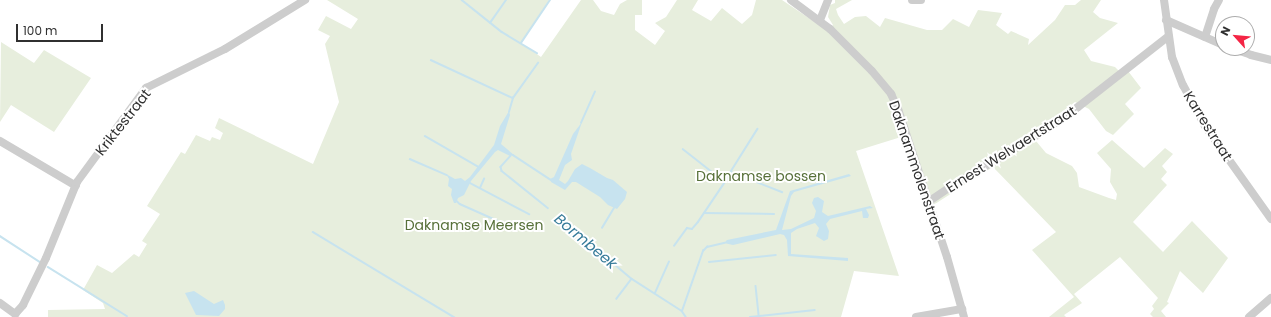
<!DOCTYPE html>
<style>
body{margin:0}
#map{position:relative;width:1271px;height:317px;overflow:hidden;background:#fff;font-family:Poppins,sans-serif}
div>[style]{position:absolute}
.green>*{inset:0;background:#e7eedd}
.water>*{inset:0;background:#c7e3ef}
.stream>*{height:1.5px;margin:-0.75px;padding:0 0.75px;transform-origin:0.75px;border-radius:0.75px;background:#c7e3ef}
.minor>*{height:8px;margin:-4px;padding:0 4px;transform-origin:4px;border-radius:4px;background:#cdcdcd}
span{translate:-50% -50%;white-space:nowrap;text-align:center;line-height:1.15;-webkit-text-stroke:4px #fff;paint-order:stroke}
.street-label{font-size:14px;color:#303030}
.park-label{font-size:14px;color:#577039}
.water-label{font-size:15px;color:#367b99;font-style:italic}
.north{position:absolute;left:1215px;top:16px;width:40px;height:40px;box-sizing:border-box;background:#fff;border:1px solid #acacac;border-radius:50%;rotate:297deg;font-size:11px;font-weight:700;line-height:16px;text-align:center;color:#303030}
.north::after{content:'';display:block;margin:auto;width:14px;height:18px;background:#f42545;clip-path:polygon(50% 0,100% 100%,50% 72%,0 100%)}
.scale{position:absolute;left:16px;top:24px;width:87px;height:18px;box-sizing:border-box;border:2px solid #303030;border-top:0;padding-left:5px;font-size:12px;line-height:14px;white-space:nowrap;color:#303030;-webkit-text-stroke:3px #fff;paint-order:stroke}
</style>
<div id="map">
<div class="green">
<div style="clip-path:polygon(327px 0,549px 0,521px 43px,541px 57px,581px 0,593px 0,601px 11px,614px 15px,620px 4px,627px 0,642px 0,642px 15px,635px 15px,635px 30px,655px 45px,665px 31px,655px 23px,666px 17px,677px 0,698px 0,692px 10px,711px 21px,722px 8px,742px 24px,752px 15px,756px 0,782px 0,828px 31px,833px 25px,828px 17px,830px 5px,835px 3px,835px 0,852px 0,836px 9px,838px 15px,844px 24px,855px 17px,866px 16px,880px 27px,885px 18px,927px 30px,942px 30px,953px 19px,969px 27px,978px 10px,1002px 13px,996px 25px,1008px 34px,1011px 31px,1029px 39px,1028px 45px,1055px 20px,1065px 5px,1075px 5px,1081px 0,1101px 0,1093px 12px,1100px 18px,1118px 23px,1084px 50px,1091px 61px,1115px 67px,1123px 75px,1128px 71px,1141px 88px,1125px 104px,1134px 114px,1113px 135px,1106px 131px,1089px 109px,1075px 102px,1031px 135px,1046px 153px,1072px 166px,1077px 173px,1079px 187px,1109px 198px,1116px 200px,1117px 194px,1110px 182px,1111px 169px,1097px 153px,1112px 140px,1144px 168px,1165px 148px,1173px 154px,1162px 166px,1167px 172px,1161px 179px,1167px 185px,1133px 222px,1163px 252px,1192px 221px,1228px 258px,1203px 293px,1180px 271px,1167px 302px,1169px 303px,1161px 311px,1166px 317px,1153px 317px,1150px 314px,1154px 309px,1152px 306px,1158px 298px,1120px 257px,1074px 294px,1082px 303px,1064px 315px,1066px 317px,1049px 317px,1074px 297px,1032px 250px,1056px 232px,993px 167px,927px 209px,901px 137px,856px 151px,899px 276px,854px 271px,841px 317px,48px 317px,48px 310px,105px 309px,103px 303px,83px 290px,97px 265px,112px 273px,134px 254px,139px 257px,147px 244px,142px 241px,160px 214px,147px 206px,181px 152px,185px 154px,196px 135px,210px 141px,212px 137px,220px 140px,223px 133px,215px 128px,219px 118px,313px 164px,339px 102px,325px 44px,330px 36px,318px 30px,326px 16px,351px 29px,358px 19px)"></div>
<div style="clip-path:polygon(1px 42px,34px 63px,44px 50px,91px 78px,54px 132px,11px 105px,0 122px)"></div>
</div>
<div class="water">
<div style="clip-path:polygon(509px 111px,510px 115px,501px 144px,514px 155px,510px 156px,498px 150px,495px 152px,471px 181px,464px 195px,458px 198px,456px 203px,454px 203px,451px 195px,452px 189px,448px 186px,449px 179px,446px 174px,455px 179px,461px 178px,465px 181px,470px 177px,494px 145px,500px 126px)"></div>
<div style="clip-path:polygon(582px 122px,571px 154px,572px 160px,565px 165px,559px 180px,565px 184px,568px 181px,575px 169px,582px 164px,590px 168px,607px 178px,613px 180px,627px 192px,625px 199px,617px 209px,608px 205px,600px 197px,576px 182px,572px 182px,565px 190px,551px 182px,550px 179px,554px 177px,573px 134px)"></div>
<div style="clip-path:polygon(849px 174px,851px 176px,794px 192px,791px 196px,782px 230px,791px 229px,814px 218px,816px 211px,812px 203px,814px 198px,818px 197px,824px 201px,822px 212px,828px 216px,870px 206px,873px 208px,866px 209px,869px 215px,868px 218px,863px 218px,862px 211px,830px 219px,826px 224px,829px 231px,828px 239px,824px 241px,816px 236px,819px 228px,815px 223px,797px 229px,791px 233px,791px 254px,848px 258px,848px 261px,788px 256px,787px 240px,784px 235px,780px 234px,733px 245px,724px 243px,727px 240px,776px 230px,790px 191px)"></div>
<div style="clip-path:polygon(194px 291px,214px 304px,223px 300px,225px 305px,225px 309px,219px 316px,196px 315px,185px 293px)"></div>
</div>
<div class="stream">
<div style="left:462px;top:0;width:51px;rotate:38.7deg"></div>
<div style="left:502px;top:32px;width:41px;rotate:31deg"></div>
<div style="left:490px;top:23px;width:28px;rotate:-55deg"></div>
<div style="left:521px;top:43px;width:52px;rotate:-56deg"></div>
<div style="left:431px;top:60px;width:90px;rotate:24.9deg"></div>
<div style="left:509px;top:112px;width:15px;rotate:-74deg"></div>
<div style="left:513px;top:98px;width:43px;rotate:-54.5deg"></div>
<div style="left:581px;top:123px;width:34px;rotate:-66deg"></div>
<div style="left:758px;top:129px;width:51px;rotate:122.1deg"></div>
<div style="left:731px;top:172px;width:55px;rotate:21.4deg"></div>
<div style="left:425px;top:136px;width:62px;rotate:29.9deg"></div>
<div style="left:683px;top:149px;width:53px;rotate:38.2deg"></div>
<div style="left:725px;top:182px;width:12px;rotate:-59deg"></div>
<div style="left:513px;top:155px;width:45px;rotate:33.3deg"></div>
<div style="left:511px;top:156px;width:15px;rotate:132deg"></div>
<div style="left:501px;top:167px;width:4px;rotate:76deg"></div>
<div style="left:502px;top:171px;width:59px;rotate:38.8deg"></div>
<div style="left:410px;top:159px;width:40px;rotate:23.4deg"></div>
<div style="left:470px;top:183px;width:67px;rotate:27.7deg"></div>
<div style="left:480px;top:188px;width:10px;rotate:-66deg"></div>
<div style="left:457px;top:201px;width:4px;rotate:45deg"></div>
<div style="left:460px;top:204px;width:59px;rotate:24deg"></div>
<div style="left:704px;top:213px;width:70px;rotate:0.8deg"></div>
<div style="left:560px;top:218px;width:94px;rotate:40.3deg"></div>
<div style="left:632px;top:279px;width:25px;rotate:127deg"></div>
<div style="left:602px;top:228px;width:23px;rotate:-59deg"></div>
<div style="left:313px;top:232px;width:165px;rotate:31.1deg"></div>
<div style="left:0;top:236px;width:48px;rotate:33deg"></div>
<div style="left:674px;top:246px;width:22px;rotate:-54deg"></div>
<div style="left:687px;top:228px;width:5px;rotate:11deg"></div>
<div style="left:692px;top:229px;width:9px;rotate:-49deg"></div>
<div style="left:698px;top:222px;width:48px;rotate:-56deg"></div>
<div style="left:709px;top:262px;width:67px;rotate:-6deg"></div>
<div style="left:48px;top:267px;width:93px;rotate:31.8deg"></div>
<div style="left:632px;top:279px;width:59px;rotate:32.6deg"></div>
<div style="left:682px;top:311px;width:7px;rotate:56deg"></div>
<div style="left:756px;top:286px;width:30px;rotate:84deg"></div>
<div style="left:655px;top:293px;width:34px;rotate:-66deg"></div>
<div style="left:682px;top:311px;width:64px;rotate:-70.7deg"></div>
<div style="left:703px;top:251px;width:6px;rotate:-45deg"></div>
<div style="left:707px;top:247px;width:18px;rotate:-13deg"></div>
<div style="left:750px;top:317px;width:65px;rotate:-6.1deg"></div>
</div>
<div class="minor">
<div style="left:791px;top:0;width:49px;rotate:36.6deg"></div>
<div style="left:830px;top:29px;width:59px;rotate:45deg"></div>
<div style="left:872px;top:71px;width:30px;rotate:50deg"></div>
<div style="left:891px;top:94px;width:17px;rotate:65deg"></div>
<div style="left:898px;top:109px;width:156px;rotate:71.7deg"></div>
<div style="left:947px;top:257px;width:62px;rotate:74.2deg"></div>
<div style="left:912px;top:0;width:9px"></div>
<div style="left:1164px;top:0;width:58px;rotate:82deg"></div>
<div style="left:1172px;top:57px;width:30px;rotate:69deg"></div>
<div style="left:1183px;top:85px;width:47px;rotate:61.8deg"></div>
<div style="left:1205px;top:126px;width:114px;rotate:54.6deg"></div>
<div style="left:820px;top:20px;width:22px;rotate:-68deg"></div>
<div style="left:1166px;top:20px;width:62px;rotate:23.7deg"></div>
<div style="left:1205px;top:37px;width:29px;rotate:-72deg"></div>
<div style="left:1214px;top:9px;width:10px;rotate:-61deg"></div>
<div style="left:1231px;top:48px;width:21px;rotate:19deg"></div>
<div style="left:1251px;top:55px;width:21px;rotate:14deg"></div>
<div style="left:0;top:141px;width:88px;rotate:30.6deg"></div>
<div style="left:928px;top:202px;width:25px;rotate:-34deg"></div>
<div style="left:949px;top:188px;width:107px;rotate:-30.9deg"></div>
<div style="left:1041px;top:133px;width:45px;rotate:-35.1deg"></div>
<div style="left:1078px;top:107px;width:115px;rotate:-38deg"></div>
<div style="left:0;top:303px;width:19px;rotate:36deg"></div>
<div style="left:15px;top:314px;width:12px;rotate:-48deg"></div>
<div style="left:23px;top:305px;width:52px;rotate:-63.9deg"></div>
<div style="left:46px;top:258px;width:82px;rotate:-67.8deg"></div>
<div style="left:77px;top:182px;width:117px;rotate:-53.7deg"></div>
<div style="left:146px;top:88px;width:88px;rotate:-26.3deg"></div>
<div style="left:225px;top:49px;width:94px;rotate:-31.5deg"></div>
<div style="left:916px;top:317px;width:47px;rotate:-9.9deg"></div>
<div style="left:1249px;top:317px;width:29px;rotate:-41deg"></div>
</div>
<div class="street-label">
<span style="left:123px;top:122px;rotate:-52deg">Kriktestraat</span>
<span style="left:1208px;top:126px;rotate:58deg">Karrestraat</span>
<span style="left:1011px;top:149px;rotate:-32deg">Ernest Welvaertstraat</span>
<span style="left:917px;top:170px;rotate:71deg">Daknammolenstraat</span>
</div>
<div class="park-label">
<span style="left:761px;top:176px">Daknamse bossen</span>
<span style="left:474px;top:225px">Daknamse Meersen</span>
</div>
<div class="water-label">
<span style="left:586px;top:241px;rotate:40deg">Bormbeek</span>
</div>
<div class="north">N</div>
<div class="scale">100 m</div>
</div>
